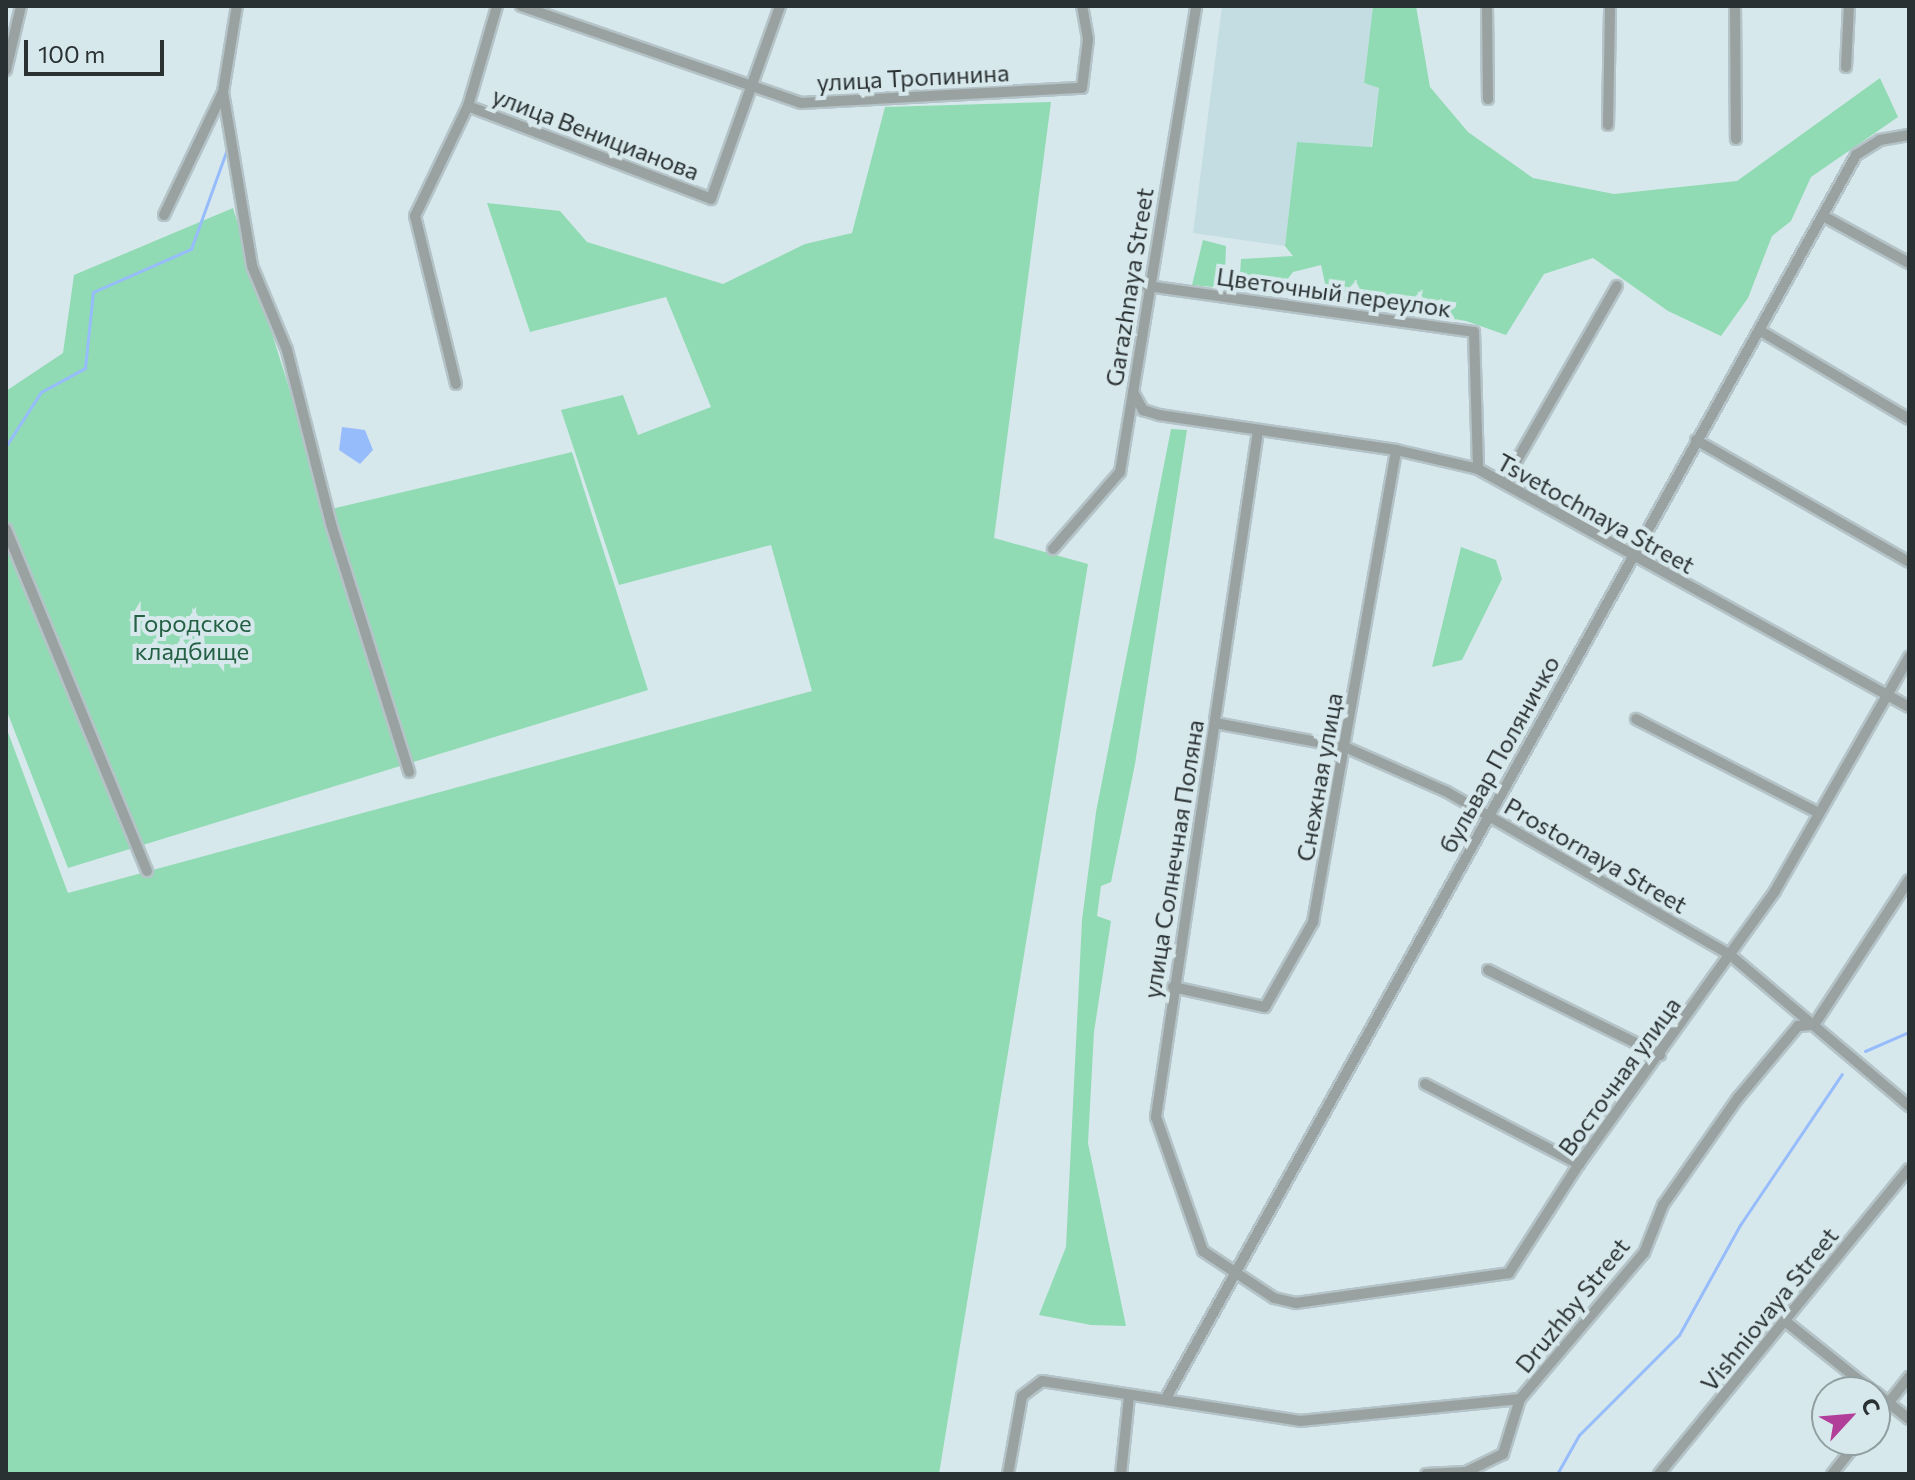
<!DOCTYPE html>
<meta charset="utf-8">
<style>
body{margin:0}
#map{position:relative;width:1915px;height:1480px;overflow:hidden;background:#d7e8ec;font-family:Commissioner,sans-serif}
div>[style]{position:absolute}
.built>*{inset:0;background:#c3dde2}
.green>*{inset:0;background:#90dbb3}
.water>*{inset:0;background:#97bcfc}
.stream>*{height:3px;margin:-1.5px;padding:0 1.5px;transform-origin:1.5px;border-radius:1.5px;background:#97bcfc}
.roads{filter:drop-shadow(2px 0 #b4c3c7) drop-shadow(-2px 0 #b4c3c7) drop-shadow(0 2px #b4c3c7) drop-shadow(0 -2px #b4c3c7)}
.minor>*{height:10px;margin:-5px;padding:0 5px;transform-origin:5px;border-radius:5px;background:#9aa2a1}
span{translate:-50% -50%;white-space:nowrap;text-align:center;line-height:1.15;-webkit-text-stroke:8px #d7e8ec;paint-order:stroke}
.street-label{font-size:24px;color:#2a3132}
.park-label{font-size:24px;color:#246044}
.frame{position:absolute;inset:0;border:8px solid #2a3132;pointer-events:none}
.north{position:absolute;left:1811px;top:1376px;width:80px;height:80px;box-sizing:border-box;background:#d7e8ec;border:2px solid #929fa2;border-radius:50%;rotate:64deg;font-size:22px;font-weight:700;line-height:32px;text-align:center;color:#2a3132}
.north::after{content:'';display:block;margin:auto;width:28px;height:36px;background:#b13e99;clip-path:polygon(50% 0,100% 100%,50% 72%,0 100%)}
.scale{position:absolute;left:24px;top:40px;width:140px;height:36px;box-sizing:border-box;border:4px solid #2a3132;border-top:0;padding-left:10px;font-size:24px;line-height:28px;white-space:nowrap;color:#2a3132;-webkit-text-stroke:6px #d7e8ec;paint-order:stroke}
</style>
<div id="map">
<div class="built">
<div style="clip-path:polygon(1222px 6px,1373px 6px,1364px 83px,1379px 88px,1371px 147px,1297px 142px,1285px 246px,1193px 233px)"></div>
</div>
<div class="green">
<div style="clip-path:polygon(1373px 6px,1416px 6px,1430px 87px,1468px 132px,1533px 178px,1614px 194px,1737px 181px,1880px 78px,1898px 117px,1811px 177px,1791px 221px,1772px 236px,1748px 298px,1721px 336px,1668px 311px,1593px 258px,1544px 274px,1506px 335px,1466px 321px,1328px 297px,1321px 265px,1293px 272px,1277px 293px,1239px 289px,1241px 259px,1293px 256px,1285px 246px,1297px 142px,1372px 147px,1379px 88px,1364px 83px)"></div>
<div style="clip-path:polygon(1051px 102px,994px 538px,1088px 564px,939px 1474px,6px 1474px,6px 727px,68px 893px,812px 691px,771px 545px,619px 585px,561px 410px,623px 395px,638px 435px,711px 407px,666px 297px,530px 332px,487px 203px,560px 211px,587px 242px,723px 284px,805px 244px,852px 233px,885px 107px)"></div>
<div style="clip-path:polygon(233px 208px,327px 510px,572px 452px,648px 690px,68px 868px,6px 709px,6px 391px,63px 353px,74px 275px)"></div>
<div style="clip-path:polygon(1203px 240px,1226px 246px,1225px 275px,1213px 287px,1192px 285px)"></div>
<div style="clip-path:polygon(1171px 429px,1187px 430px,1135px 764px,1111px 882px,1101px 886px,1097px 916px,1111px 921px,1094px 1032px,1088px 1143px,1126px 1326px,1091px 1325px,1039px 1315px,1066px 1247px,1082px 920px,1096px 812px)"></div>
<div style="clip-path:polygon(1461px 547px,1496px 560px,1502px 579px,1462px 660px,1432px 667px)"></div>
</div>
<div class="water">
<div style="clip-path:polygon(342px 427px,365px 430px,373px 450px,360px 464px,339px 450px)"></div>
</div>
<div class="stream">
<div style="left:6px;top:446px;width:64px;rotate:-57.1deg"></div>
<div style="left:41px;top:392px;width:50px;rotate:-28.6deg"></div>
<div style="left:85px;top:368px;width:76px;rotate:-84deg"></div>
<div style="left:93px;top:292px;width:107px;rotate:-23.7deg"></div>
<div style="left:191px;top:249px;width:109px;rotate:-70.2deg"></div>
<div style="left:1865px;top:1051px;width:48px;rotate:-23.4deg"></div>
<div style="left:1557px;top:1474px;width:45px;rotate:-60.6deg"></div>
<div style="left:1579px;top:1435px;width:141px;rotate:-45deg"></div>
<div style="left:1679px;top:1335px;width:126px;rotate:-61deg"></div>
<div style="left:1740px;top:1225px;width:182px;rotate:-56deg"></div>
</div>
<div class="roads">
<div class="minor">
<div style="left:521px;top:6px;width:296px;rotate:19.1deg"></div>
<div style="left:801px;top:103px;width:281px;rotate:-3.1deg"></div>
<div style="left:1082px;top:88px;width:49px;rotate:-83deg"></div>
<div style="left:1088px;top:39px;width:34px;rotate:-100deg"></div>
<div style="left:1487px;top:6px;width:93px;rotate:89.4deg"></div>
<div style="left:1735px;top:6px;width:133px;rotate:89.6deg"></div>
<div style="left:1846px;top:67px;width:61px;rotate:-87.2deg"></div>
<div style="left:6px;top:70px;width:66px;rotate:-76.8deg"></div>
<div style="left:223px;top:92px;width:176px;rotate:80.5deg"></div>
<div style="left:252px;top:266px;width:91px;rotate:67.4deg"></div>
<div style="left:287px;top:350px;width:179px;rotate:75.8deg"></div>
<div style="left:331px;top:524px;width:260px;rotate:72.5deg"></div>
<div style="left:468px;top:106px;width:260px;rotate:20.9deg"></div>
<div style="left:711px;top:199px;width:205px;rotate:-70.3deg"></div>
<div style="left:1608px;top:125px;width:119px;rotate:-89deg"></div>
<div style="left:164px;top:215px;width:136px;rotate:-64.4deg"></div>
<div style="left:223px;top:92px;width:87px;rotate:-80.8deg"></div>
<div style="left:1825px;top:217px;width:96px;rotate:28.7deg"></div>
<div style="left:1147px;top:286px;width:330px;rotate:8deg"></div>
<div style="left:1474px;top:332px;width:137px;rotate:88.3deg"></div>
<div style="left:1759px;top:330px;width:174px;rotate:30.7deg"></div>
<div style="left:456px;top:384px;width:173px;rotate:-103.7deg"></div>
<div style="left:415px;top:216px;width:122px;rotate:-64.3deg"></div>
<div style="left:468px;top:106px;width:104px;rotate:-73.8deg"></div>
<div style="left:1133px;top:392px;width:21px;rotate:61deg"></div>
<div style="left:1143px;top:410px;width:17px;rotate:17deg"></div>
<div style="left:1159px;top:415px;width:240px;rotate:8.4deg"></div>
<div style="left:1396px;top:450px;width:84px;rotate:13deg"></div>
<div style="left:1478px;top:469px;width:492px;rotate:28.9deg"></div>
<div style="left:1258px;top:431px;width:694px;rotate:98.46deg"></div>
<div style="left:1156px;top:1117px;width:142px;rotate:70.7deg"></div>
<div style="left:1203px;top:1251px;width:85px;rotate:33.5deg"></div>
<div style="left:1274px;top:1298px;width:23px;rotate:13deg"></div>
<div style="left:1296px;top:1303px;width:215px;rotate:-8deg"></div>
<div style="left:1509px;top:1273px;width:130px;rotate:-57.3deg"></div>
<div style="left:1579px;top:1164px;width:336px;rotate:-54.3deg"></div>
<div style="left:1775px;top:891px;width:270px;rotate:-60.2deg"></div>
<div style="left:1696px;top:440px;width:245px;rotate:29.8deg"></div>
<div style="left:1504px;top:483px;width:227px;rotate:-60.2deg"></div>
<div style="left:6px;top:529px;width:370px;rotate:67.6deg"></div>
<div style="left:1053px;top:549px;width:102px;rotate:-49deg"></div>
<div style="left:1120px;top:472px;width:472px;rotate:-80.7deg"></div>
<div style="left:1636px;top:719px;width:203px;rotate:27.2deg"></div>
<div style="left:1215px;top:723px;width:132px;rotate:10.5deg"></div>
<div style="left:1345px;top:747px;width:111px;rotate:23.8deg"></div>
<div style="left:1447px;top:792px;width:325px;rotate:29.9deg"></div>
<div style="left:1729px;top:954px;width:236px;rotate:40.2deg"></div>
<div style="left:1488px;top:970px;width:192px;rotate:26.3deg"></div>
<div style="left:1173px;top:987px;width:94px;rotate:12.3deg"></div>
<div style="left:1265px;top:1007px;width:98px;rotate:-60.5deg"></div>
<div style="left:1313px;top:922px;width:479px;rotate:-80deg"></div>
<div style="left:1425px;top:1084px;width:174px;rotate:27.5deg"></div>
<div style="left:1785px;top:1321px;width:114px;rotate:38.6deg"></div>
<div style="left:1875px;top:1392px;width:43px;rotate:38.5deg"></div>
<div style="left:1166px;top:1398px;width:1422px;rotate:-60.96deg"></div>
<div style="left:1856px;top:155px;width:28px;rotate:-32deg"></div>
<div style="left:1880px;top:140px;width:29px;rotate:-10deg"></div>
<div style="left:1875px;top:1420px;width:55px;rotate:-51.7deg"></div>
<div style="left:1008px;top:1474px;width:79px;rotate:-79.8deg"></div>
<div style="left:1022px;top:1396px;width:25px;rotate:-37deg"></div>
<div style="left:1042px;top:1381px;width:261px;rotate:8.8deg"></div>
<div style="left:1300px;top:1421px;width:221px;rotate:-5.7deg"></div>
<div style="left:1520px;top:1399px;width:192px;rotate:-49.7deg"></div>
<div style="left:1644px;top:1253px;width:52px;rotate:-68.4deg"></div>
<div style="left:1663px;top:1205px;width:131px;rotate:-55deg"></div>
<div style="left:1738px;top:1098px;width:94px;rotate:-50.2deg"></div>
<div style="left:1798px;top:1026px;width:16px;rotate:-4deg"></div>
<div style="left:1814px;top:1025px;width:173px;rotate:-56.8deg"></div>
<div style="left:1121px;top:1474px;width:78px;rotate:-84.1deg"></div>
<div style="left:1426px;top:1474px;width:40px;rotate:-2.9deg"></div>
<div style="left:1466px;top:1472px;width:41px;rotate:-25.9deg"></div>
<div style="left:1503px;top:1454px;width:58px;rotate:-72.8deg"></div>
<div style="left:1659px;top:1474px;width:394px;rotate:-50.7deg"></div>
<div style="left:1832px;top:1474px;width:43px;rotate:-51.5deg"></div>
</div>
</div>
<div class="street-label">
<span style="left:913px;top:77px;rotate:-3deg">улица Тропинина</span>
<span style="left:596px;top:133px;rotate:21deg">улица Веницианова</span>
<span style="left:1129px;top:287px;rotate:-81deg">Garazhnaya Street</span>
<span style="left:1334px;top:292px;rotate:8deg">Цветочный переулок</span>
<span style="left:1596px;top:513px;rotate:29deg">Tsvetochnaya Street</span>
<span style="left:1499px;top:754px;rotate:-61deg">бульвар Поляничко</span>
<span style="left:1319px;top:777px;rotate:-80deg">Снежная улица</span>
<span style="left:1596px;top:855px;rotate:30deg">Prostornaya Street</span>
<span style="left:1173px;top:859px;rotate:-81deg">улица Солнечная Поляна</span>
<span style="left:1619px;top:1076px;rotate:-54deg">Восточная улица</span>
<span style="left:1572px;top:1305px;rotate:-51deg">Druzhby Street</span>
<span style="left:1769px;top:1309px;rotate:-51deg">Vishniovaya Street</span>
</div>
<div class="park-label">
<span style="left:192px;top:637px">Городское<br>кладбище</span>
</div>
<div class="frame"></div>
<div class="north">С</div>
<div class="scale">100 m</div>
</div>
